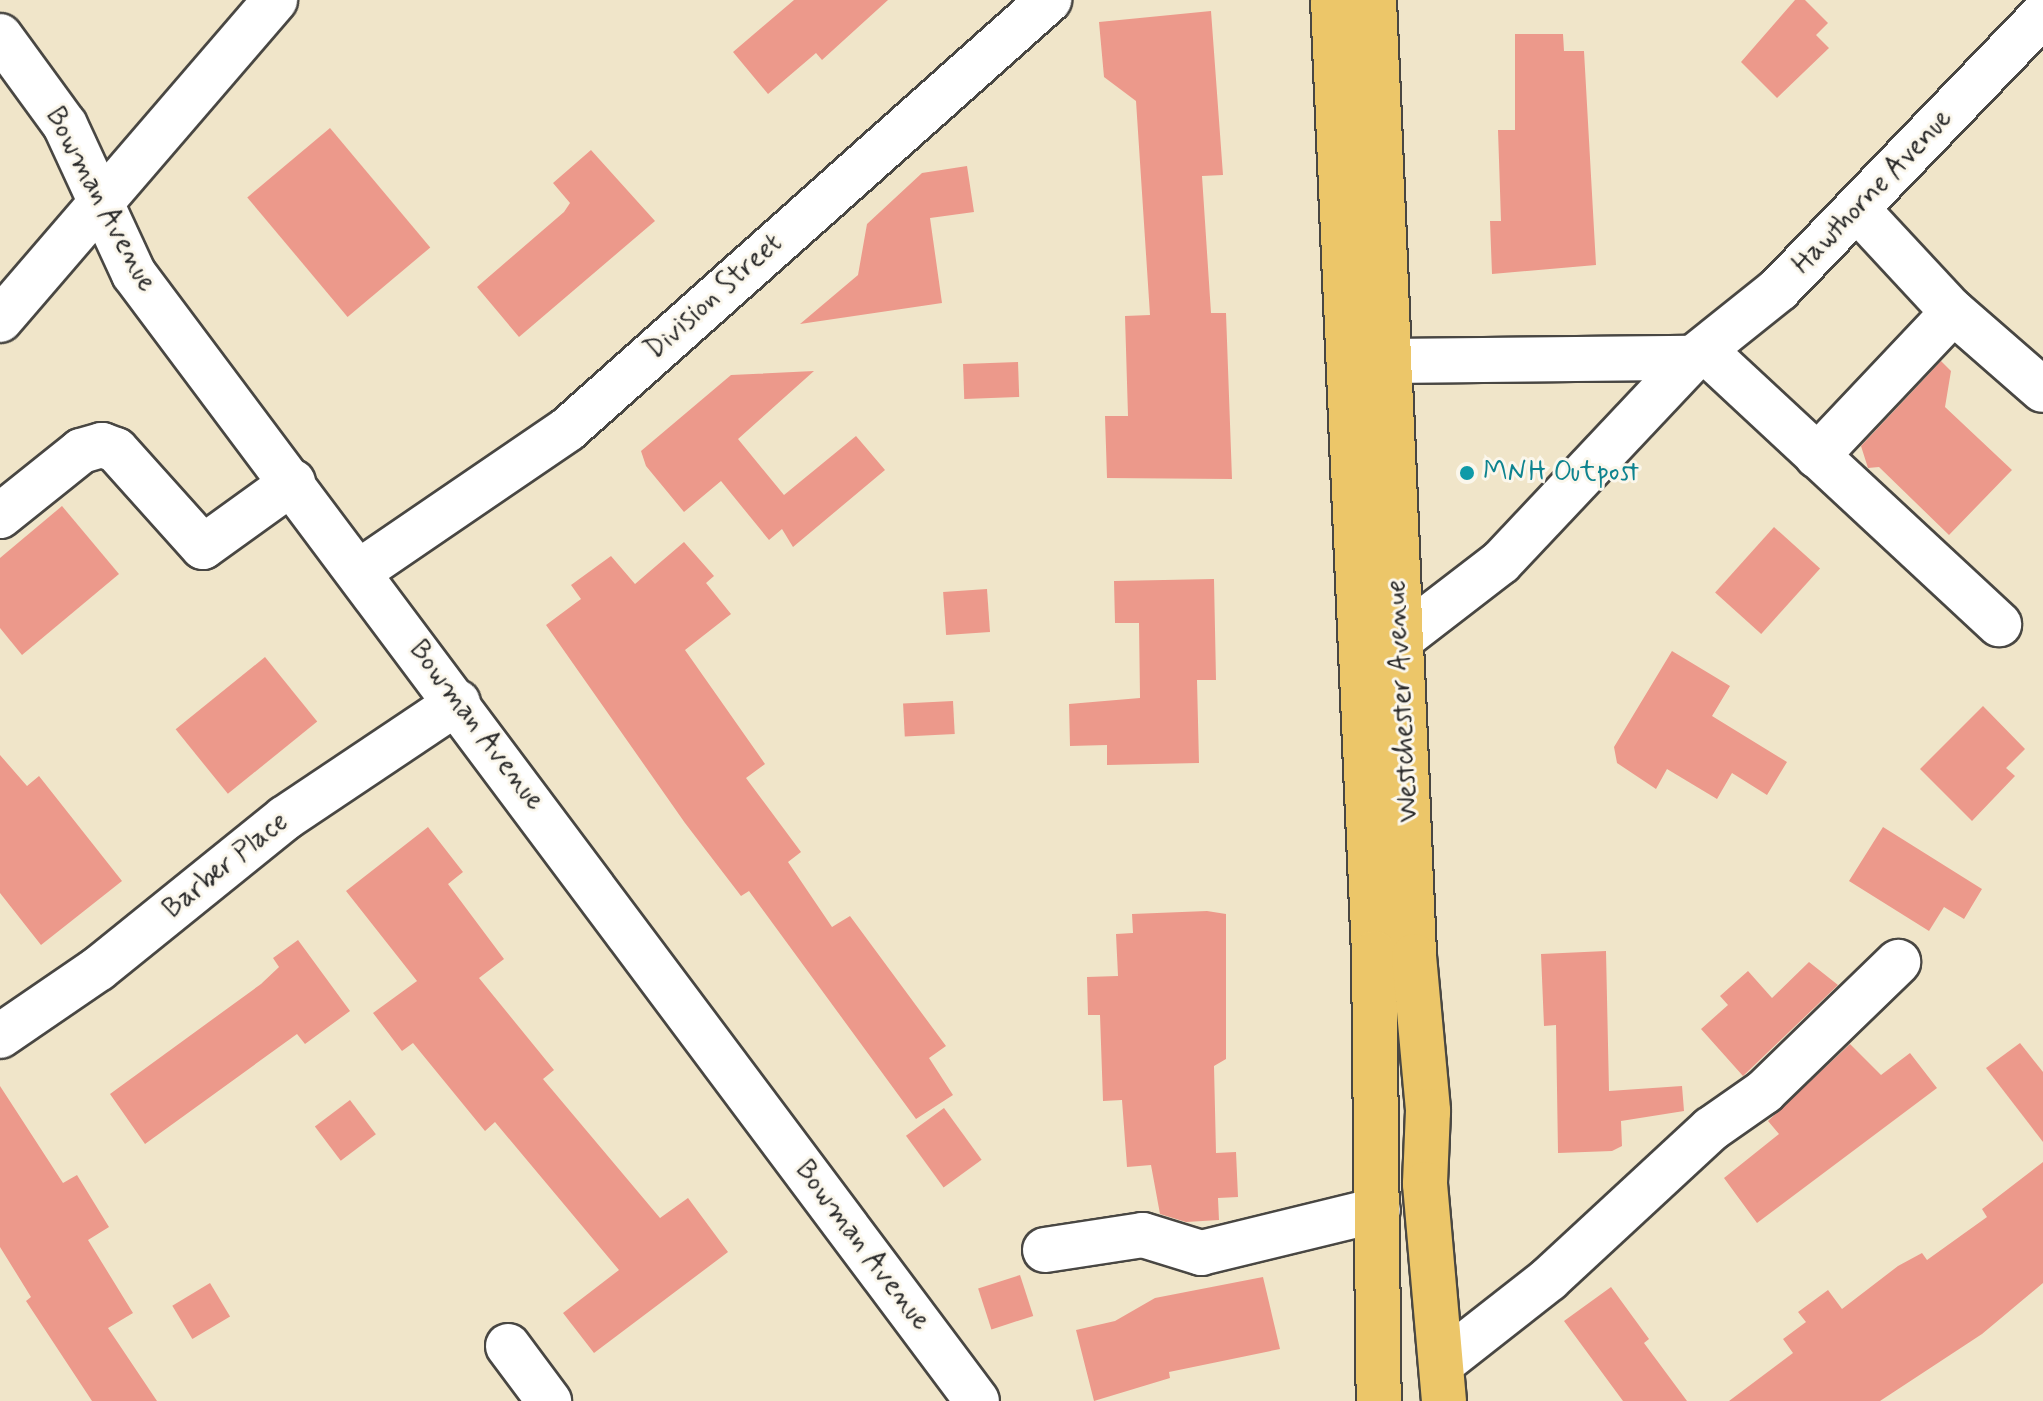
<!DOCTYPE html>
<style>
body{margin:0}
#map{position:relative;width:2043px;height:1401px;overflow:hidden;background:#f0e5c9;font-family:Mynerve,sans-serif}
div>[style]{position:absolute}
.building>*{inset:0;background:#ec998b;transform-origin:0 0}
.roads{filter:drop-shadow(2px 0 #494743) drop-shadow(-2px 0 #494743) drop-shadow(0 2px #494743) drop-shadow(0 -2px #494743)}
.minor>*{height:44px;margin:-22px;padding:0 22px;transform-origin:22px;border-radius:22px;background:#fff}
.major>*{height:44px;margin:-22px;padding:0 22px;transform-origin:22px;border-radius:22px;background:#ecc669}
.dots>*{width:22px;height:22px;translate:-50% -50%;box-sizing:border-box;border:4px solid #fbf7ec;border-radius:50%}
span{translate:-50% -50%;white-space:nowrap;text-align:center;line-height:1.15;-webkit-text-stroke:6px #fbf7ec;paint-order:stroke}
.street-label{font-size:28px;color:#2b2b2b}
.culture-label{font-size:28px;color:#0d838f}
.left{translate:0 -50%;text-align:left}
</style>
<div id="map">
<div class="building">
<div style="clip-path:polygon(794px 0,888px 0,822px 60px,816px 53px,768px 94px,733px 52px)"></div>
<div style="clip-path:polygon(1795px 0,1805px 0,1828px 23px,1816px 35px,1829px 48px,1777px 98px,1741px 62px)"></div>
<div style="clip-path:polygon(1211px 11px,1223px 175px,1202px 176px,1211px 313px,1226px 313px,1232px 479px,1107px 478px,1105px 416px,1128px 416px,1125px 316px,1150px 315px,1136px 101px,1104px 77px,1099px 22px)"></div>
<div style="clip-path:polygon(1515px 34px,1563px 34px,1564px 51px,1584px 51px,1596px 265px,1492px 274px,1490px 221px,1501px 221px,1498px 130px,1515px 130px)"></div>
<div style="left:330px;top:128px;width:156px;height:108px;rotate:50deg"></div>
<div style="clip-path:polygon(591px 150px,655px 221px,519px 337px,477px 287px,564px 212px,570px 203px,553px 183px)"></div>
<div style="clip-path:polygon(967px 166px,974px 212px,930px 218px,942px 303px,800px 324px,858px 275px,867px 224px,922px 173px)"></div>
<div style="clip-path:polygon(1941px 361px,1951px 371px,1945px 407px,2012px 470px,1949px 535px,1879px 467px,1868px 468px,1861px 446px)"></div>
<div style="left:1018px;top:362px;width:35px;height:55px;rotate:88deg"></div>
<div style="clip-path:polygon(814px 371px,738px 439px,784px 495px,856px 436px,885px 470px,793px 547px,782px 529px,769px 540px,721px 481px,684px 512px,646px 466px,641px 451px,731px 375px)"></div>
<div style="clip-path:polygon(62px 506px,119px 574px,22px 655px,0 628px,0 558px)"></div>
<div style="left:1774px;top:527px;width:62px;height:88px;rotate:42deg"></div>
<div style="clip-path:polygon(684px 542px,714px 576px,706px 583px,731px 614px,685px 650px,765px 764px,746px 778px,801px 852px,788px 862px,832px 927px,850px 916px,946px 1046px,929px 1058px,953px 1095px,916px 1119px,749px 891px,741px 896px,685px 823px,546px 625px,581px 599px,571px 585px,611px 556px,635px 584px)"></div>
<div style="clip-path:polygon(1214px 579px,1216px 680px,1197px 680px,1199px 763px,1107px 765px,1107px 745px,1070px 746px,1069px 704px,1140px 698px,1139px 623px,1115px 623px,1114px 581px)"></div>
<div style="left:987px;top:589px;width:43px;height:44px;rotate:86deg"></div>
<div style="clip-path:polygon(1672px 651px,1730px 686px,1712px 716px,1787px 762px,1767px 795px,1732px 773px,1717px 799px,1667px 769px,1656px 789px,1617px 763px,1614px 747px)"></div>
<div style="left:265px;top:657px;width:83px;height:115px;rotate:51deg"></div>
<div style="left:953px;top:701px;width:33px;height:50px;rotate:87deg"></div>
<div style="clip-path:polygon(1983px 706px,2025px 749px,2006px 768px,2015px 776px,1972px 821px,1920px 769px)"></div>
<div style="clip-path:polygon(0 755px,27px 786px,39px 776px,122px 881px,41px 945px,0 893px)"></div>
<div style="clip-path:polygon(428px 827px,463px 872px,448px 884px,504px 959px,479px 978px,554px 1070px,543px 1079px,660px 1218px,688px 1198px,728px 1252px,594px 1353px,563px 1313px,619px 1270px,495px 1122px,485px 1131px,413px 1043px,402px 1051px,373px 1013px,417px 981px,346px 891px)"></div>
<div style="clip-path:polygon(1883px 827px,1982px 889px,1964px 919px,1944px 907px,1929px 931px,1849px 881px)"></div>
<div style="clip-path:polygon(1207px 911px,1226px 914px,1226px 1059px,1214px 1066px,1216px 1153px,1236px 1152px,1238px 1197px,1218px 1198px,1219px 1220px,1186px 1222px,1160px 1214px,1151px 1165px,1127px 1167px,1122px 1100px,1103px 1101px,1100px 1015px,1088px 1015px,1087px 977px,1118px 976px,1116px 934px,1133px 933px,1132px 914px)"></div>
<div style="clip-path:polygon(298px 940px,350px 1011px,305px 1044px,297px 1034px,145px 1144px,110px 1094px,261px 984px,279px 967px,273px 958px)"></div>
<div style="clip-path:polygon(1606px 951px,1609px 1091px,1682px 1086px,1684px 1111px,1621px 1121px,1622px 1146px,1612px 1151px,1558px 1153px,1556px 1025px,1544px 1026px,1541px 954px)"></div>
<div style="clip-path:polygon(1809px 962px,1838px 985px,1743px 1076px,1701px 1029px,1728px 1005px,1720px 996px,1748px 971px,1772px 998px)"></div>
<div style="clip-path:polygon(2020px 1043px,2043px 1072px,2043px 1142px,1986px 1068px)"></div>
<div style="clip-path:polygon(1850px 1044px,1881px 1075px,1910px 1053px,1937px 1088px,1757px 1223px,1724px 1178px,1779px 1134px,1768px 1121px)"></div>
<div style="clip-path:polygon(0 1086px,63px 1183px,77px 1175px,109px 1227px,88px 1240px,133px 1313px,108px 1328px,157px 1401px,92px 1401px,26px 1301px,31px 1297px,0 1247px)"></div>
<div style="left:350px;top:1100px;width:43px;height:44px;rotate:53deg"></div>
<div style="left:944px;top:1108px;width:64px;height:47px;rotate:54deg"></div>
<div style="clip-path:polygon(2043px 1162px,2043px 1283px,1982px 1334px,1880px 1401px,1729px 1401px,1793px 1353px,1783px 1339px,1806px 1322px,1798px 1312px,1828px 1290px,1842px 1309px,1898px 1266px,1922px 1253px,1927px 1260px,1987px 1217px,1982px 1209px)"></div>
<div style="left:1020px;top:1275px;width:43px;height:44px;rotate:72deg"></div>
<div style="clip-path:polygon(1263px 1277px,1280px 1349px,1169px 1372px,1170px 1378px,1094px 1401px,1076px 1330px,1115px 1321px,1155px 1298px)"></div>
<div style="left:210px;top:1283px;width:39px;height:44px;rotate:59deg"></div>
<div style="clip-path:polygon(1611px 1287px,1649px 1339px,1644px 1343px,1687px 1401px,1623px 1401px,1564px 1321px)"></div>
</div>
<div class="roads">
<div class="minor">
<div style="left:0;top:36px;width:110px;rotate:53.9deg"></div>
<div style="left:65px;top:125px;width:164px;rotate:65.2deg"></div>
<div style="left:134px;top:274px;width:1407px;rotate:53.2deg"></div>
<div style="left:1857px;top:209px;width:137px;rotate:47.1deg"></div>
<div style="left:1950px;top:309px;width:123px;rotate:41.1deg"></div>
<div style="left:0;top:320px;width:422px;rotate:-49.3deg"></div>
<div style="left:1704px;top:350px;width:403px;rotate:42.9deg"></div>
<div style="left:1368px;top:391px;width:37px;rotate:-55deg"></div>
<div style="left:1389px;top:361px;width:304px;rotate:-0.6deg"></div>
<div style="left:1817px;top:456px;width:198px;rotate:-46.6deg"></div>
<div style="left:0;top:516px;width:104px;rotate:-38.7deg"></div>
<div style="left:81px;top:451px;width:22px;rotate:-16deg"></div>
<div style="left:102px;top:445px;width:15px;rotate:20deg"></div>
<div style="left:116px;top:450px;width:130px;rotate:48.1deg"></div>
<div style="left:203px;top:547px;width:111px;rotate:-35.8deg"></div>
<div style="left:360px;top:571px;width:252px;rotate:-34.3deg"></div>
<div style="left:568px;top:429px;width:645px;rotate:-41.73deg"></div>
<div style="left:1365px;top:643px;width:36px;rotate:-6deg"></div>
<div style="left:1401px;top:639px;width:126px;rotate:-37.6deg"></div>
<div style="left:1501px;top:562px;width:280px;rotate:-46.7deg"></div>
<div style="left:1693px;top:358px;width:110px;rotate:-38.7deg"></div>
<div style="left:1779px;top:289px;width:380px;rotate:-46.1deg"></div>
<div style="left:0;top:1036px;width:119px;rotate:-34.4deg"></div>
<div style="left:98px;top:969px;width:240px;rotate:-38.9deg"></div>
<div style="left:285px;top:818px;width:208px;rotate:-33.8deg"></div>
<div style="left:1045px;top:1250px;width:99px;rotate:-8.7deg"></div>
<div style="left:1143px;top:1235px;width:61px;rotate:17.2deg"></div>
<div style="left:1201px;top:1253px;width:182px;rotate:-13.7deg"></div>
<div style="left:508px;top:1346px;width:69px;rotate:53.3deg"></div>
<div style="left:1442px;top:1363px;width:136px;rotate:-38.1deg"></div>
<div style="left:1549px;top:1279px;width:221px;rotate:-42.8deg"></div>
<div style="left:1711px;top:1129px;width:65px;rotate:-34.9deg"></div>
<div style="left:1764px;top:1092px;width:187px;rotate:-44.1deg"></div>
</div>
<div class="major">
<div style="left:1333px;top:0;width:954px;rotate:87.54deg"></div>
<div style="left:1374px;top:953px;width:448px;rotate:89.4deg"></div>
<div style="left:1374px;top:0;width:957px;rotate:87.6deg"></div>
<div style="left:1414px;top:956px;width:156px;rotate:84.8deg"></div>
<div style="left:1428px;top:1111px;width:73px;rotate:92.4deg"></div>
<div style="left:1425px;top:1184px;width:218px;rotate:85deg"></div>
</div>
</div>
<div class="dots">
<div style="left:1467px;top:473px;background:#0f9aa8"></div>
</div>
<div class="street-label">
<span style="left:1873px;top:192px;rotate:-46deg">Hawthorne Avenue</span>
<span style="left:100px;top:200px;rotate:62deg">Bowman Avenue</span>
<span style="left:714px;top:297px;rotate:-42deg">Division Street</span>
<span style="left:1403px;top:701px;rotate:-93deg">Westchester Avenue</span>
<span style="left:476px;top:726px;rotate:53deg">Bowman Avenue</span>
<span style="left:226px;top:866px;rotate:-39deg">Barber Place</span>
<span style="left:862px;top:1246px;rotate:53deg">Bowman Avenue</span>
</div>
<div class="culture-label">
<span class="left" style="left:1483px;top:473px">MNH Outpost</span>
</div>
</div>
